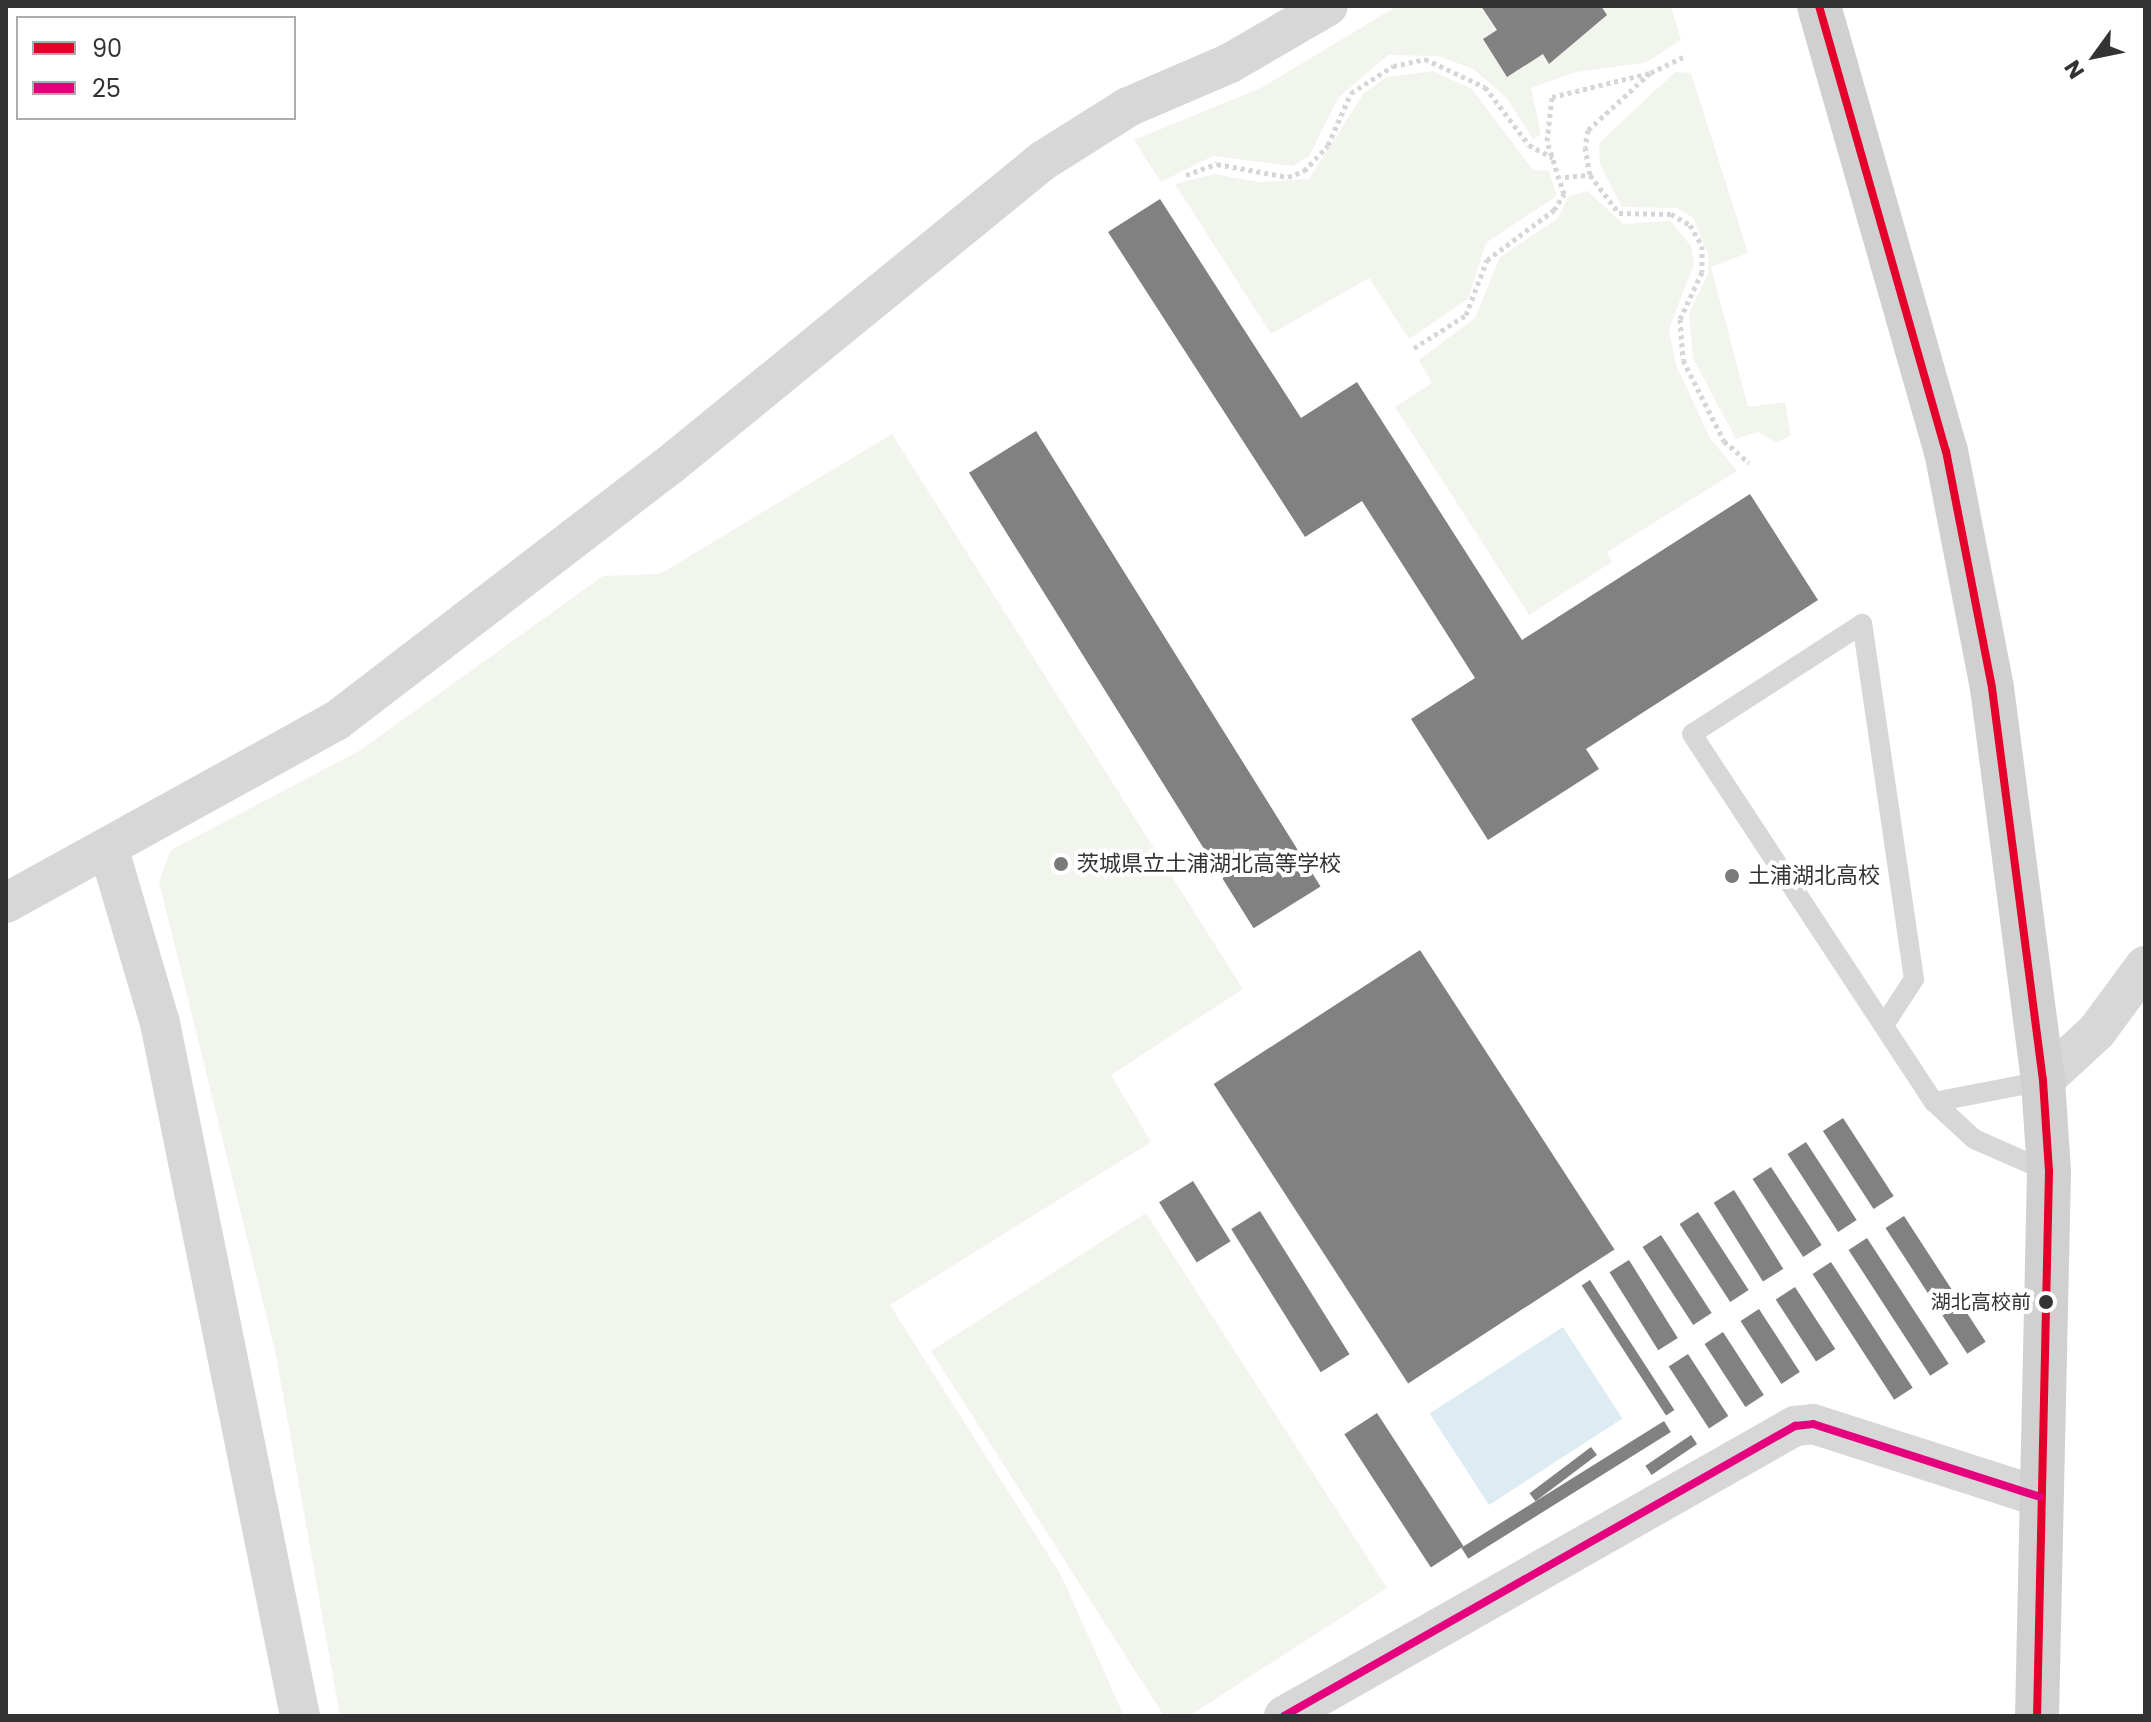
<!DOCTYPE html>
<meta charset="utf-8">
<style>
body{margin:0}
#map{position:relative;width:2151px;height:1722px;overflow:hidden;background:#fff;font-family:Poppins,"Noto Sans JP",sans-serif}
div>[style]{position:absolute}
.green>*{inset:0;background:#f1f5ed}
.water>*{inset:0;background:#ddebf3;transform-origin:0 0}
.building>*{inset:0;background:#818181;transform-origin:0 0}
.path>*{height:5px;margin-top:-2.5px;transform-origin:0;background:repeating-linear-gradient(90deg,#d6d6d6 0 4px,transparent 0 8px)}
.lane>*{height:20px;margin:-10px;padding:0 10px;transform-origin:10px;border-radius:10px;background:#d7d7d7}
.street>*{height:40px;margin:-20px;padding:0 20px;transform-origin:20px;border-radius:20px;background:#d7d7d7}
.secondary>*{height:44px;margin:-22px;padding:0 22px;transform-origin:22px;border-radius:22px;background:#d0d0d0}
.bus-1>*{height:8px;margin:-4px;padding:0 4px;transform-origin:4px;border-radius:4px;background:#e4002b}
.bus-2>*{height:8px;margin:-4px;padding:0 4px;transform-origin:4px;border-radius:4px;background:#e5007d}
.dots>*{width:22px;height:22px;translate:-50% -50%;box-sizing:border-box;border:4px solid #fff;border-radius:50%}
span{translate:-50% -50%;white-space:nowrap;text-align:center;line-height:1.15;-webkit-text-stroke:8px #fff;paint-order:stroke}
.bus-label{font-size:20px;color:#333}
.right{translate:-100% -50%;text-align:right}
.poi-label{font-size:22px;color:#333}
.left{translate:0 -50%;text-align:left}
.frame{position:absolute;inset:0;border:8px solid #333;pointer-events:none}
.legend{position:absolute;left:16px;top:16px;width:280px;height:104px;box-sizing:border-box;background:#fff;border:2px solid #adadad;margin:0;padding:10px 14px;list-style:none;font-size:24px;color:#333}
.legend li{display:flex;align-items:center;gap:16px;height:40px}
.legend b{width:40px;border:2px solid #adadad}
.north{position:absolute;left:2055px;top:16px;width:80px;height:80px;-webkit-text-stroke:6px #fff;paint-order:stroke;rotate:237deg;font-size:22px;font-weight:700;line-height:32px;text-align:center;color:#333}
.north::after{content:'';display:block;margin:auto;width:28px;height:36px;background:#333;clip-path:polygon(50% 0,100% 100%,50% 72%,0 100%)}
</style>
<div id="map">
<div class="green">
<div style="clip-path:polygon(1397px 6px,1671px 6px,1681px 40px,1645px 63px,1576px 72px,1531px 88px,1541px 135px,1533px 139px,1505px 96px,1473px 69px,1438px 56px,1388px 55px,1339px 97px,1309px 156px,1293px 166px,1213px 156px,1161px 182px,1134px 140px,1263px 87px)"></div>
<div style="clip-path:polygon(1433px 71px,1472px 89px,1533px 170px,1549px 171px,1557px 196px,1486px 243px,1468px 299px,1409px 339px,1369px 278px,1271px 334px,1175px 184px,1214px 174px,1258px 182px,1309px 179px,1364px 93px,1387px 77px)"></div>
<div style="clip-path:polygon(1675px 72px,1691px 73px,1748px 253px,1711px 267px,1748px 407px,1785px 402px,1791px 435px,1777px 443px,1758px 432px,1736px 439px,1693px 358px,1689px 313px,1708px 274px,1708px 253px,1693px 218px,1677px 208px,1622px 207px,1600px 164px,1599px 143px)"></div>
<div style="clip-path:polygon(1587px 191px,1624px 224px,1670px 221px,1691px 246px,1694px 264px,1669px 329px,1676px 365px,1710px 438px,1737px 471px,1607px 552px,1612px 562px,1529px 615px,1395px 407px,1432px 383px,1419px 360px,1475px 318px,1500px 257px,1557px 219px,1569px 196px)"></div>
<div style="clip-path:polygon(892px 434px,1243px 989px,1111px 1075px,1151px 1142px,890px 1305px,1061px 1575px,1124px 1716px,340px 1716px,276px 1355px,159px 882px,171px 850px,359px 751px,603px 576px,660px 574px)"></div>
<div style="clip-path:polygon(1146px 1213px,1387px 1588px,1189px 1716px,1164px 1716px,931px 1351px)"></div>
</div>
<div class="water">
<div style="left:1563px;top:1327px;width:109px;height:159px;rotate:57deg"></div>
</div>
<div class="building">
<div style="clip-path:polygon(1481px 6px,1601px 6px,1607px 15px,1549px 64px,1543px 54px,1507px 77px,1483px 39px,1497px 30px)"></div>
<div style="clip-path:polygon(1160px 199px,1301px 418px,1357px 382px,1522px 640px,1750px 494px,1818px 600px,1586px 749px,1599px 769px,1488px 840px,1411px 719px,1475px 678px,1362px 501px,1305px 537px,1108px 232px)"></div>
<div style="left:1036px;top:431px;width:537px;height:79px;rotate:58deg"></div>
<div style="left:1420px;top:950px;width:357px;height:246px;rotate:57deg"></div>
<div style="left:1843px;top:1118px;width:93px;height:24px;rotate:57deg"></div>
<div style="left:1806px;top:1142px;width:93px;height:22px;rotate:57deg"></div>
<div style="left:1771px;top:1167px;width:93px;height:22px;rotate:57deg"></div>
<div style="left:1193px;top:1181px;width:71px;height:40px;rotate:58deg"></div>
<div style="left:1734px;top:1190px;width:93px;height:24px;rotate:58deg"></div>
<div style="left:1260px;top:1211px;width:169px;height:34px;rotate:58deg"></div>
<div style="left:1698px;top:1212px;width:93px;height:22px;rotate:57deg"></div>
<div style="left:1904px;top:1216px;width:150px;height:22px;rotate:57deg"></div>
<div style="left:1661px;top:1235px;width:93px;height:22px;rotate:57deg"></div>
<div style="left:1867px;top:1238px;width:150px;height:22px;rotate:57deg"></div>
<div style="left:1629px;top:1260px;width:92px;height:23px;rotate:58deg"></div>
<div style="left:1831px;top:1262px;width:150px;height:22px;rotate:57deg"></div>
<div style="left:1590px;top:1280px;width:155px;height:10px;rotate:57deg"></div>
<div style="left:1795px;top:1287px;width:74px;height:23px;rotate:57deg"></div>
<div style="left:1759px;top:1309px;width:75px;height:22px;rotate:57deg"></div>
<div style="left:1723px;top:1332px;width:75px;height:22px;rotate:57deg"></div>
<div style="left:1688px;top:1354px;width:74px;height:23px;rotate:57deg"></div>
<div style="left:1377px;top:1413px;width:159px;height:39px;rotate:57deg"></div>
<div style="left:1664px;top:1421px;width:13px;height:239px;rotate:58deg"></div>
<div style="left:1691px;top:1435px;width:11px;height:55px;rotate:56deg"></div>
<div style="left:1591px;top:1447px;width:10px;height:77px;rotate:53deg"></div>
</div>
<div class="path">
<div style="left:1683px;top:57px;width:37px;rotate:154deg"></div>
<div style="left:1650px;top:73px;width:84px;rotate:137.4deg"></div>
<div style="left:1588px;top:130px;width:17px;rotate:100deg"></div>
<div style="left:1585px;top:147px;width:28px;rotate:80deg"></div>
<div style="left:1590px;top:175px;width:48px;rotate:52.7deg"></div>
<div style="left:1619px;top:213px;width:52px;rotate:1.1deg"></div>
<div style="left:1671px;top:214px;width:22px;rotate:30deg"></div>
<div style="left:1690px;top:225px;width:24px;rotate:60deg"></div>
<div style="left:1702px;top:246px;width:26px;rotate:90deg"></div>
<div style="left:1702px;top:272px;width:52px;rotate:115.1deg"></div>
<div style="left:1680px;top:319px;width:41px;rotate:85.8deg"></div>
<div style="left:1683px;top:360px;width:91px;rotate:63.2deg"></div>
<div style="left:1724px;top:441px;width:33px;rotate:41deg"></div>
<div style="left:1186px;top:175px;width:33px;rotate:-20deg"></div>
<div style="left:1217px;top:164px;width:72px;rotate:10.4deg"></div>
<div style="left:1288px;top:177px;width:17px;rotate:-21deg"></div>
<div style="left:1304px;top:171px;width:35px;rotate:-47deg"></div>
<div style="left:1328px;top:145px;width:57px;rotate:-66.1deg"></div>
<div style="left:1351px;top:93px;width:50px;rotate:-32.7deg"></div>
<div style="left:1393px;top:66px;width:33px;rotate:-12deg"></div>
<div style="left:1425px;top:59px;width:66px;rotate:25deg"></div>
<div style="left:1485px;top:87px;width:73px;rotate:52.8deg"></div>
<div style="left:1529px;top:145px;width:27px;rotate:28deg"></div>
<div style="left:1565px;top:177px;width:25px;rotate:-5deg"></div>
<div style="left:1414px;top:348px;width:62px;rotate:-32.4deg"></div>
<div style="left:1466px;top:315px;width:59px;rotate:-69.1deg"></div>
<div style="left:1487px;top:260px;width:84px;rotate:-36.7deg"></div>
<div style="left:1554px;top:210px;width:19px;rotate:-58deg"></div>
<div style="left:1564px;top:194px;width:56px;rotate:-107.8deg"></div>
<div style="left:1547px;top:141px;width:44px;rotate:-83.5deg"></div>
<div style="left:1552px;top:97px;width:101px;rotate:-13.8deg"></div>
</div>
<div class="lane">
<div style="left:1884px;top:1025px;width:55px;rotate:-56.9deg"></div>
<div style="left:1914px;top:979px;width:359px;rotate:-98.3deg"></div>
<div style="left:1862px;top:624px;width:202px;rotate:147.1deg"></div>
<div style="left:1692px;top:734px;width:440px;rotate:56.7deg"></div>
<div style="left:1934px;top:1102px;width:54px;rotate:42.8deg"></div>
<div style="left:1974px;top:1139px;width:82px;rotate:23.7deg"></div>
<div style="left:1934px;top:1102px;width:111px;rotate:-10.9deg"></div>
</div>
<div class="street">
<div style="left:109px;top:850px;width:180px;rotate:73.6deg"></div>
<div style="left:160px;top:1023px;width:707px;rotate:78.58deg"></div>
<div style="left:6px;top:903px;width:377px;rotate:-28.9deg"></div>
<div style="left:336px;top:721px;width:422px;rotate:-37.5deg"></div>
<div style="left:671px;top:464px;width:481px;rotate:-39.2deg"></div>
<div style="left:1044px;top:160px;width:99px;rotate:-32.2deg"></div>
<div style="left:1128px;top:107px;width:111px;rotate:-23.3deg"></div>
<div style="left:1230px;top:63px;width:113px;rotate:-30.2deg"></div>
<div style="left:2043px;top:1081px;width:74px;rotate:-42.8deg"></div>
<div style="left:2097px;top:1031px;width:81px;rotate:-53.6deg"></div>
<div style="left:1284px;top:1716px;width:588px;rotate:-29.58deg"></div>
<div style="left:1795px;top:1426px;width:18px;rotate:-6deg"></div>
<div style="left:1813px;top:1424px;width:238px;rotate:17.8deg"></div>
</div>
<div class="secondary">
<div style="left:1819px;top:6px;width:463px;rotate:74.1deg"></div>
<div style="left:1946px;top:451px;width:241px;rotate:79deg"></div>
<div style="left:1992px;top:688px;width:396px;rotate:82.6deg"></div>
<div style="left:2043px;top:1081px;width:91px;rotate:86.2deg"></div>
<div style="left:2049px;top:1172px;width:544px;rotate:91.26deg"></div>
</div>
<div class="bus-1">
<div style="left:1819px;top:6px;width:463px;rotate:74.1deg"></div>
<div style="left:1946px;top:451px;width:241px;rotate:79deg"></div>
<div style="left:1992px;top:688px;width:396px;rotate:82.6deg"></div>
<div style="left:2043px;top:1081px;width:91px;rotate:86.2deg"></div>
<div style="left:2049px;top:1172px;width:544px;rotate:91.26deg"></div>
</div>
<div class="bus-2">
<div style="left:1284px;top:1716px;width:588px;rotate:-29.58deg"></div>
<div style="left:1795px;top:1426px;width:18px;rotate:-6deg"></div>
<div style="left:1813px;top:1424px;width:238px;rotate:17.8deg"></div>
</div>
<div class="dots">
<div style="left:1061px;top:864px;background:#7a7a7a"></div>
<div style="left:1732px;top:876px;background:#7a7a7a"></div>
<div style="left:2046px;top:1302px;background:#333"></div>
</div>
<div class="bus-label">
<span class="right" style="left:2031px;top:1302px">湖北高校前</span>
</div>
<div class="poi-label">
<span class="left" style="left:1077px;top:864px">茨城県立土浦湖北高等学校</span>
<span class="left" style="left:1748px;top:876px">土浦湖北高校</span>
</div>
<div class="frame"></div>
<ul class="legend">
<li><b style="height:10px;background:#e4002b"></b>90</li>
<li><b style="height:10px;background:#e5007d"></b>25</li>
</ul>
<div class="north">N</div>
</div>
